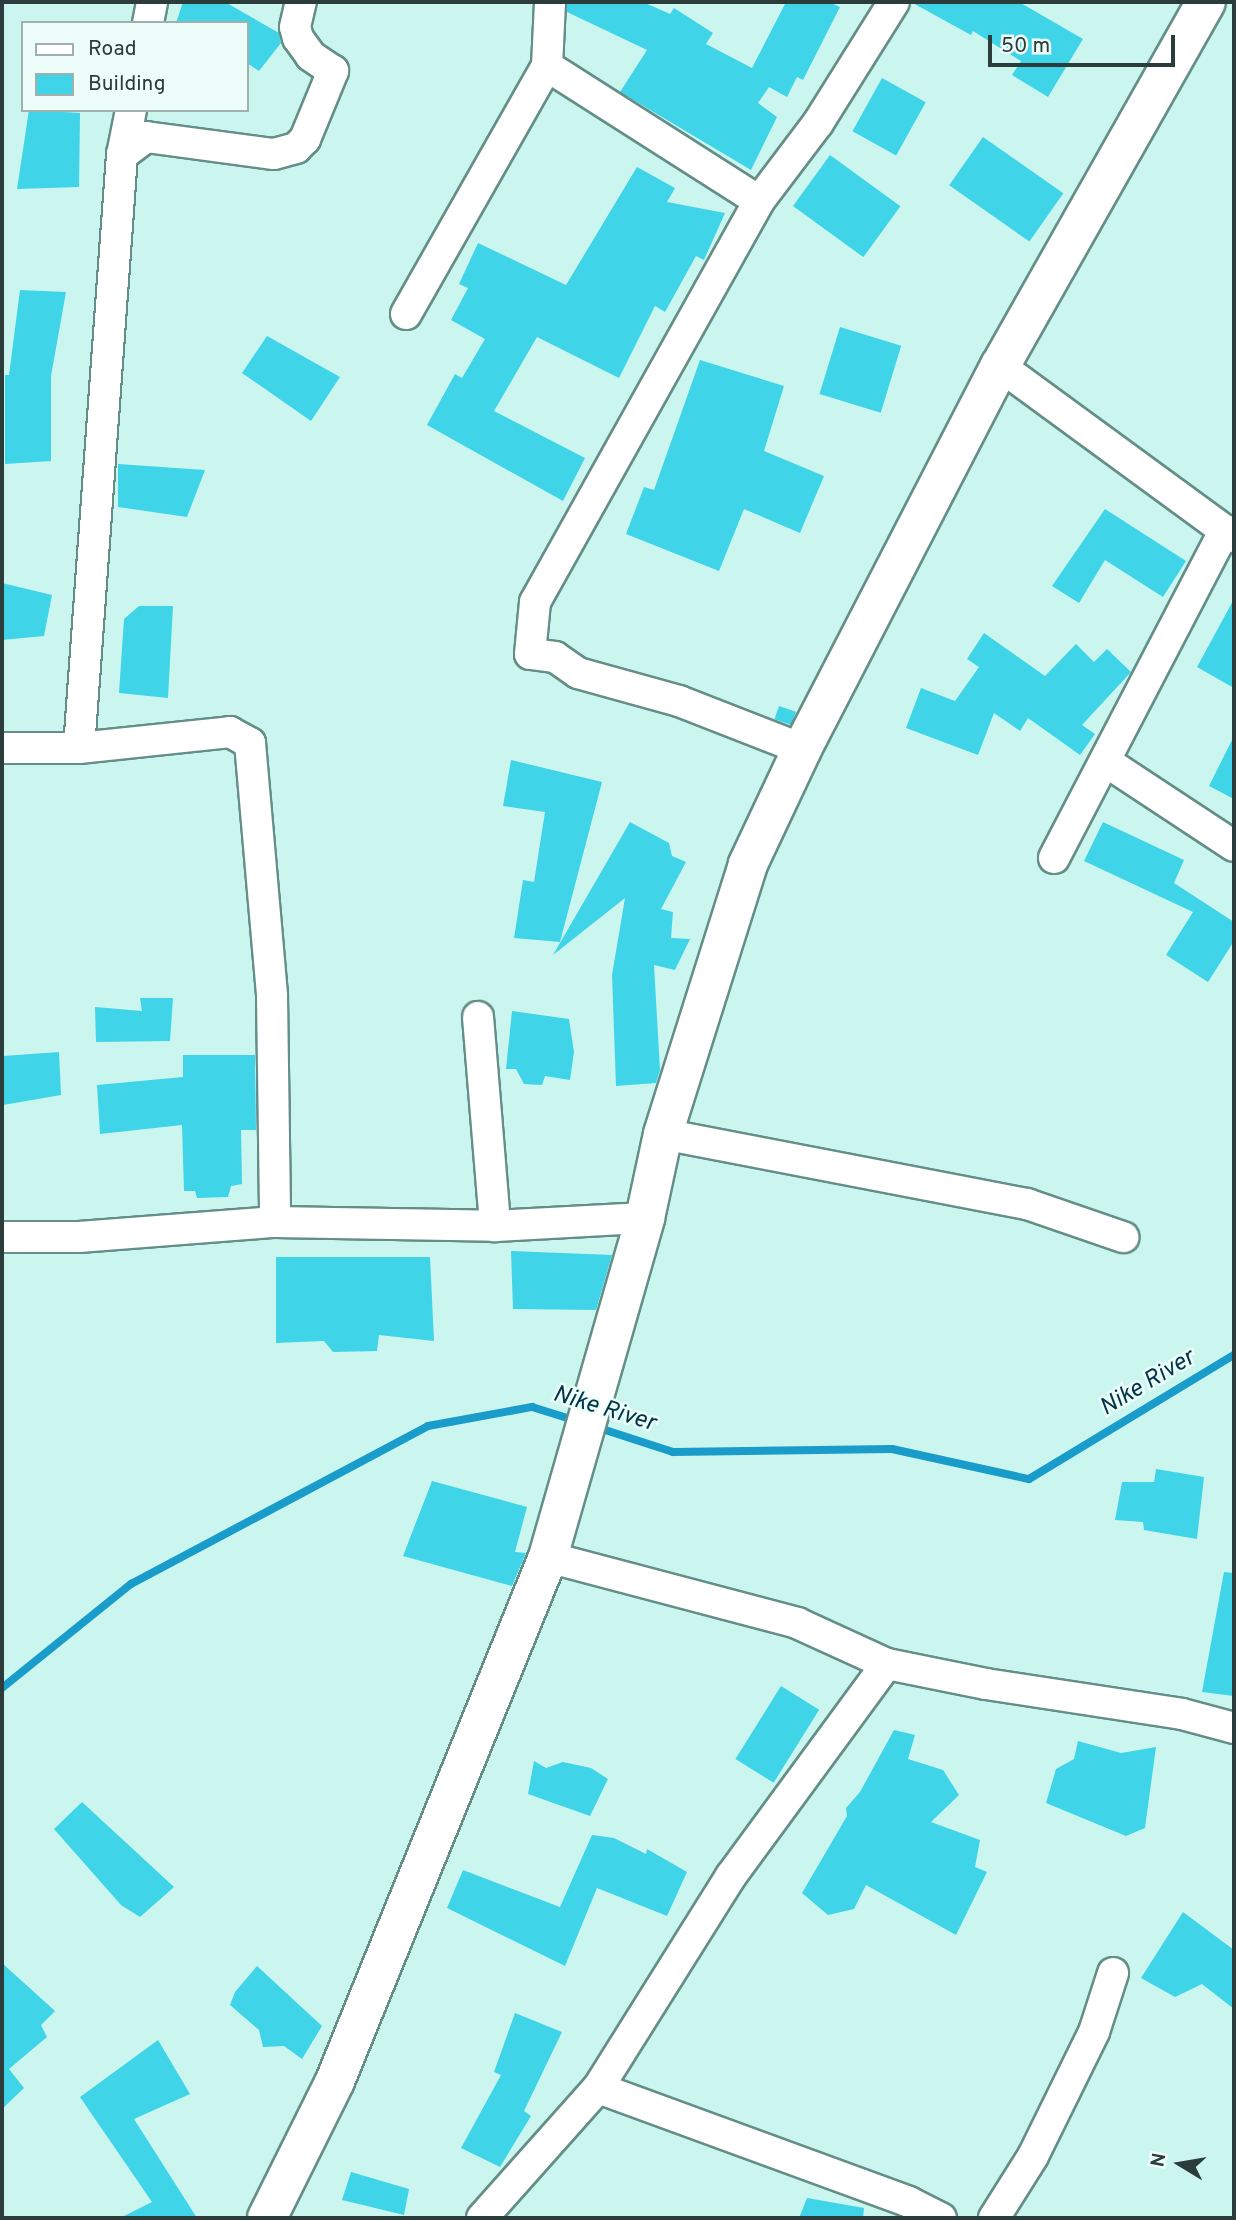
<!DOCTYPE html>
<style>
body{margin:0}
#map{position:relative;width:1236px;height:2220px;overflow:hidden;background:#caf6ef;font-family:Overpass,sans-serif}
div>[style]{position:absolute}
.stream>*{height:8px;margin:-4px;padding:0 4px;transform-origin:4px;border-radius:4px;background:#1a9ccb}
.building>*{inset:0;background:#3fd4e7;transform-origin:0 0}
.roads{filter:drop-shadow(2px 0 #648e87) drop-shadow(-2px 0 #648e87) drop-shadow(0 2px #648e87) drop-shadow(0 -2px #648e87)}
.street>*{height:30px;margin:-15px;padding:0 15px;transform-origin:15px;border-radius:15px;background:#fff}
.secondary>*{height:38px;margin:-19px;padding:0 19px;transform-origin:19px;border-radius:19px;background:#fff}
span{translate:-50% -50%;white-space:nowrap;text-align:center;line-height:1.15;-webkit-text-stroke:5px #ecfdfa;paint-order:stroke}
.water-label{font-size:24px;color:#003448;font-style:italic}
.frame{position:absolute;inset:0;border:4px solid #2b3c3a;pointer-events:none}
.legend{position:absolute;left:21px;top:21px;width:228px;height:91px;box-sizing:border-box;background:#ecfdfa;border:2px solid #9fb0ad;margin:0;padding:9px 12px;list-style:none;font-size:21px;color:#2b3c3a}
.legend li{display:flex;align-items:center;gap:14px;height:35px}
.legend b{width:35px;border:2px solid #9fb0ad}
.north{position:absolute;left:1145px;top:2129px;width:70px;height:70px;-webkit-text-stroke:5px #ecfdfa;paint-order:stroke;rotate:281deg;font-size:19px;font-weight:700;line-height:28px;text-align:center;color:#2b3c3a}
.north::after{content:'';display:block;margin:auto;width:24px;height:32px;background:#2b3c3a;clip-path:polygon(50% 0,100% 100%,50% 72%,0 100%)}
.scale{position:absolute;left:988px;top:35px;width:187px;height:32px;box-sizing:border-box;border:4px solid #2b3c3a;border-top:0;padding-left:9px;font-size:21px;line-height:24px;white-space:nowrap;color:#2b3c3a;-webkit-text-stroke:5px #ecfdfa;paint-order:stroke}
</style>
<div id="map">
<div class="stream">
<div style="left:596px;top:1427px;width:81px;rotate:18deg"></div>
<div style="left:673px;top:1452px;width:219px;rotate:-0.8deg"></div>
<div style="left:892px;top:1449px;width:140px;rotate:12.4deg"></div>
<div style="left:1029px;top:1479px;width:240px;rotate:-31.2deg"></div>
<div style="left:2px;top:1688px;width:166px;rotate:-38.9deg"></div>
<div style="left:131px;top:1584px;width:336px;rotate:-28deg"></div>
<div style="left:428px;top:1426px;width:106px;rotate:-10.4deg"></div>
<div style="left:532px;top:1407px;width:47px;rotate:17.3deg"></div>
</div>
<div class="building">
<div style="clip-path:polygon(183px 2px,225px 2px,279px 33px,281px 43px,259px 71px,247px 63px,247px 23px,176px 23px)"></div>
<div style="clip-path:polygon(567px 2px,643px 2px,670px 14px,674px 8px,713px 33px,706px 44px,752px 68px,786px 2px,829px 2px,840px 7px,803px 80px,797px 77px,787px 97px,769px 87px,758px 103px,777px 117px,751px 170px,620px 92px,647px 50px,567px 12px)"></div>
<div style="clip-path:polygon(911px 2px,1019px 2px,1083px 39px,1048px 97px,1012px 75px,1021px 61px,973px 31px,971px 35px)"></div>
<div style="left:882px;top:78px;width:50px;height:61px;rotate:29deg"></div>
<div style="clip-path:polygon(29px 110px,80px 113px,79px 187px,17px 189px)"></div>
<div style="left:983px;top:137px;width:98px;height:59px;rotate:35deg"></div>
<div style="left:830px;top:155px;width:87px;height:63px;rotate:36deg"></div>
<div style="clip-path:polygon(637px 167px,675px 188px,667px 202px,725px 213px,704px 260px,696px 256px,665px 312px,655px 306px,619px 378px,537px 337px,494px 411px,585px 458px,563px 501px,427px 425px,455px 374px,462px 378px,485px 339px,451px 320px,468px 288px,459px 284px,478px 243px,566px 285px)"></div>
<div style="clip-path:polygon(20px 290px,66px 292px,51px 376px,51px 461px,5px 464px,5px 375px,9px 375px)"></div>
<div style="left:840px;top:327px;width:64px;height:70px;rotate:17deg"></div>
<div style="clip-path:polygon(267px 336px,340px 377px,311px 421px,242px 373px)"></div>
<div style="clip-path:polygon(700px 360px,784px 386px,764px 451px,824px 476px,800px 533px,744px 509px,719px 571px,626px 534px,644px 487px,654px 490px)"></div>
<div style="clip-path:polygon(118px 464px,205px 470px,187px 517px,118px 507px)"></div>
<div style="clip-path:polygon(1105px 509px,1186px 561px,1163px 597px,1105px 560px,1079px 603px,1052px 586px)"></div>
<div style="clip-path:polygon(2px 583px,52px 595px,44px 636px,2px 640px)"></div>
<div style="clip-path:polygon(1234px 599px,1234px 688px,1197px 667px)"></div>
<div style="clip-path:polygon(139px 606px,173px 606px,168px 698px,119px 693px,124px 619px)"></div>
<div style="clip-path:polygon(984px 633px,1045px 676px,1076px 644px,1094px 662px,1107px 649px,1131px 672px,1082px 725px,1095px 734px,1080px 755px,1028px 718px,1020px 731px,994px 713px,978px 755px,906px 728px,921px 688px,955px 701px,979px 667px,967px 659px)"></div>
<div style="left:779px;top:706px;width:18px;height:14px;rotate:19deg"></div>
<div style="clip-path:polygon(1234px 736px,1234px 799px,1209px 786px)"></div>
<div style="clip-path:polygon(511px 760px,602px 782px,560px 942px,514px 938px,523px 880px,534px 882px,545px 812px,503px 806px)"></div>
<div style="clip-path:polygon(630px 822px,669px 843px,672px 856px,686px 862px,661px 909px,673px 912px,671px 938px,690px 939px,675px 970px,654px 965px,660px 1070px,656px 1083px,616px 1086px,612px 975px,625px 898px,553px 955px)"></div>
<div style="clip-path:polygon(1103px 822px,1184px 860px,1174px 883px,1234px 922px,1234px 941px,1208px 982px,1166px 955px,1193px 912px,1084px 861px)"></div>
<div style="clip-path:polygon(140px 998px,173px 998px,170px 1041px,96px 1042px,95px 1007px,142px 1011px)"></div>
<div style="clip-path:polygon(512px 1011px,569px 1019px,574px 1052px,570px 1080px,545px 1076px,542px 1085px,524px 1084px,516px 1069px,506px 1069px)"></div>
<div style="clip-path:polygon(59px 1052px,61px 1095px,3px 1105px,3px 1056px)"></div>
<div style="clip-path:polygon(183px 1055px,255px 1055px,256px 1130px,241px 1130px,242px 1184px,231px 1186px,228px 1197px,197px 1198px,195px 1191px,184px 1191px,182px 1125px,100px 1134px,97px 1085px,183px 1077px)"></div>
<div style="clip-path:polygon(511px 1251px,612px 1255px,596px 1310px,513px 1309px)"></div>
<div style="clip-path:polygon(276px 1257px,430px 1257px,434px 1341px,379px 1335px,377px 1351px,333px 1352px,324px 1341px,276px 1343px)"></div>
<div style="clip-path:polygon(1156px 1469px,1204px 1477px,1197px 1539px,1144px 1530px,1143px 1522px,1115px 1520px,1122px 1482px,1154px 1482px)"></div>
<div style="clip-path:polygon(432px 1481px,527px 1507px,515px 1552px,526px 1553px,512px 1586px,403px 1556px)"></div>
<div style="clip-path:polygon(1224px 1572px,1234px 1573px,1234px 1696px,1202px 1692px)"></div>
<div style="left:781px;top:1686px;width:45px;height:86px;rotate:32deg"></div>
<div style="clip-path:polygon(894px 1730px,915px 1735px,908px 1759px,943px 1770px,959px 1795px,931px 1822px,980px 1840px,975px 1867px,987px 1872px,956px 1935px,866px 1885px,854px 1909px,828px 1915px,802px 1893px,847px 1816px,846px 1808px,860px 1792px)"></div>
<div style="clip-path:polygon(1078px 1741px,1121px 1753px,1156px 1747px,1145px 1828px,1126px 1836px,1046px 1803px,1056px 1769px,1074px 1759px)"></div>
<div style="clip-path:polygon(534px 1761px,546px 1768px,563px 1762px,591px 1768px,608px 1779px,590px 1816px,528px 1794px)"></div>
<div style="clip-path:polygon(82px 1802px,174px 1887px,140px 1917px,121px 1905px,54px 1829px)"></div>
<div style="clip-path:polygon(592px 1835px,614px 1838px,646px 1854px,647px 1849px,687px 1872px,667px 1916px,597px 1888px,565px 1966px,447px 1908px,463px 1870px,560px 1907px)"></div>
<div style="clip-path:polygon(1183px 1912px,1234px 1950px,1234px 2009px,1202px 1984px,1175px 1997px,1141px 1978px)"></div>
<div style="clip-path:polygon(2px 1963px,55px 2011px,41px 2025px,47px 2037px,9px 2069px,24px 2088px,2px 2109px)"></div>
<div style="clip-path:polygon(257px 1966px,322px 2026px,302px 2059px,284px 2046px,263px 2047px,259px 2030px,230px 2005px,235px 1992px)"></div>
<div style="clip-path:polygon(515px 2013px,562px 2032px,524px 2111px,531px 2116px,500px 2167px,461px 2148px,501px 2075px,494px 2072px)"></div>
<div style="clip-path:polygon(158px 2040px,190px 2094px,134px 2119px,197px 2218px,120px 2218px,152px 2202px,80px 2097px)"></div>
<div style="clip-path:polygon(351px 2172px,409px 2189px,404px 2215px,342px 2200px)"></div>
<div style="clip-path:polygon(807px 2198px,864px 2208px,863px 2218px,799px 2218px)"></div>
</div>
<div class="roads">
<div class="street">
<div style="left:148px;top:23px;width:21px;rotate:-79deg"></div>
<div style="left:547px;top:66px;width:251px;rotate:32.5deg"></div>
<div style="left:122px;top:155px;width:46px;rotate:-78.7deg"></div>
<div style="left:406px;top:314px;width:285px;rotate:-60.4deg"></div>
<div style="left:547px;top:66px;width:64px;rotate:-87.3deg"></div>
<div style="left:1000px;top:366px;width:290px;rotate:36.2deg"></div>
<div style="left:2px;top:748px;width:77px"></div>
<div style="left:79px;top:748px;width:152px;rotate:-6deg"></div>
<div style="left:230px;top:732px;width:23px;rotate:29deg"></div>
<div style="left:250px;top:743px;width:254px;rotate:85deg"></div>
<div style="left:272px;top:996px;width:226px;rotate:89.2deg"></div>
<div style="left:79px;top:748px;width:595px;rotate:-85.85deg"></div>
<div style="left:122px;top:155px;width:30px;rotate:-37deg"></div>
<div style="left:146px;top:137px;width:129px;rotate:7.6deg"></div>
<div style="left:274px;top:154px;width:23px;rotate:-15deg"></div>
<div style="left:296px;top:148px;width:13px;rotate:-45deg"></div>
<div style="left:305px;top:139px;width:74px;rotate:-67.6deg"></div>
<div style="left:333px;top:71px;width:27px;rotate:-146deg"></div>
<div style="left:311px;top:56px;width:22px;rotate:-126deg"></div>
<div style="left:298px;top:38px;width:11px;rotate:-105deg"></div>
<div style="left:295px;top:27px;width:26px;rotate:-77deg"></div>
<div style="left:802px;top:749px;width:132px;rotate:-158.7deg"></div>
<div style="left:679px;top:701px;width:105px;rotate:-164.5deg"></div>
<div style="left:578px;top:673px;width:28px;rotate:-145deg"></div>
<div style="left:555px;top:657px;width:25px;rotate:-173deg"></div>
<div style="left:530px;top:654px;width:52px;rotate:-84.5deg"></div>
<div style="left:535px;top:602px;width:459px;rotate:-60.8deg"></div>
<div style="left:759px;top:201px;width:98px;rotate:-52.9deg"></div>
<div style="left:818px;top:123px;width:143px;rotate:-57.9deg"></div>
<div style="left:1105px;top:761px;width:154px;rotate:33.4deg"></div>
<div style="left:1054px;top:858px;width:370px;rotate:-62.5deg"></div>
<div style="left:478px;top:1017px;width:210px;rotate:85.3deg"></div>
<div style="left:663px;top:1134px;width:371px;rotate:10.9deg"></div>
<div style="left:1027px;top:1204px;width:102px;rotate:19deg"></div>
<div style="left:2px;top:1237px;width:77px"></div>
<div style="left:79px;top:1237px;width:197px;rotate:-4.4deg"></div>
<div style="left:275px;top:1222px;width:220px;rotate:1deg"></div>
<div style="left:495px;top:1226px;width:150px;rotate:-3.1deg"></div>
<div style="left:548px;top:1557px;width:258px;rotate:14.8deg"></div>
<div style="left:797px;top:1623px;width:99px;rotate:24.5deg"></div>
<div style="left:887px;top:1664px;width:101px;rotate:11.4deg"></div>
<div style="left:986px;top:1684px;width:198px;rotate:8.7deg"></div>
<div style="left:1182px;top:1714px;width:54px;rotate:15.1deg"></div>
<div style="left:598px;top:2088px;width:331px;rotate:20.1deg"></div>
<div style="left:909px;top:2202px;width:36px;rotate:27deg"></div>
<div style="left:482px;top:2218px;width:174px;rotate:-48.3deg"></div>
<div style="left:598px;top:2088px;width:250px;rotate:-57.9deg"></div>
<div style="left:731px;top:1876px;width:263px;rotate:-53.7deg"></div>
<div style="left:994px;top:2218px;width:73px;rotate:-57.8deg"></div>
<div style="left:1033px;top:2156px;width:138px;rotate:-63.8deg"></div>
<div style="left:1094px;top:2032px;width:62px;rotate:-72.1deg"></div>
</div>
<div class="secondary">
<div style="left:267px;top:2218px;width:153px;rotate:-63.6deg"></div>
<div style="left:335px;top:2081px;width:566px;rotate:-67.88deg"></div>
<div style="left:548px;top:1557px;width:353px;rotate:-74deg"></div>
<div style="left:645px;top:1218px;width:86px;rotate:-77.9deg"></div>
<div style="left:663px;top:1134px;width:283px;rotate:-72.5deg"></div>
<div style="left:748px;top:864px;width:127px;rotate:-64.8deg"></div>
<div style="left:802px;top:749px;width:431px;rotate:-62.7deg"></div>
<div style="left:1000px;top:366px;width:418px;rotate:-60.5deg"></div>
</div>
</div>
<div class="water-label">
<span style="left:1148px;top:1384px;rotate:-31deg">Nike River</span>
<span style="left:604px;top:1410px;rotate:17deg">Nike River</span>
</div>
<div class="frame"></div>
<ul class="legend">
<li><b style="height:9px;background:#fff"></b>Road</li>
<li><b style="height:19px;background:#3fd4e7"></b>Building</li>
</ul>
<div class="north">N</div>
<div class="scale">50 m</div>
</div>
